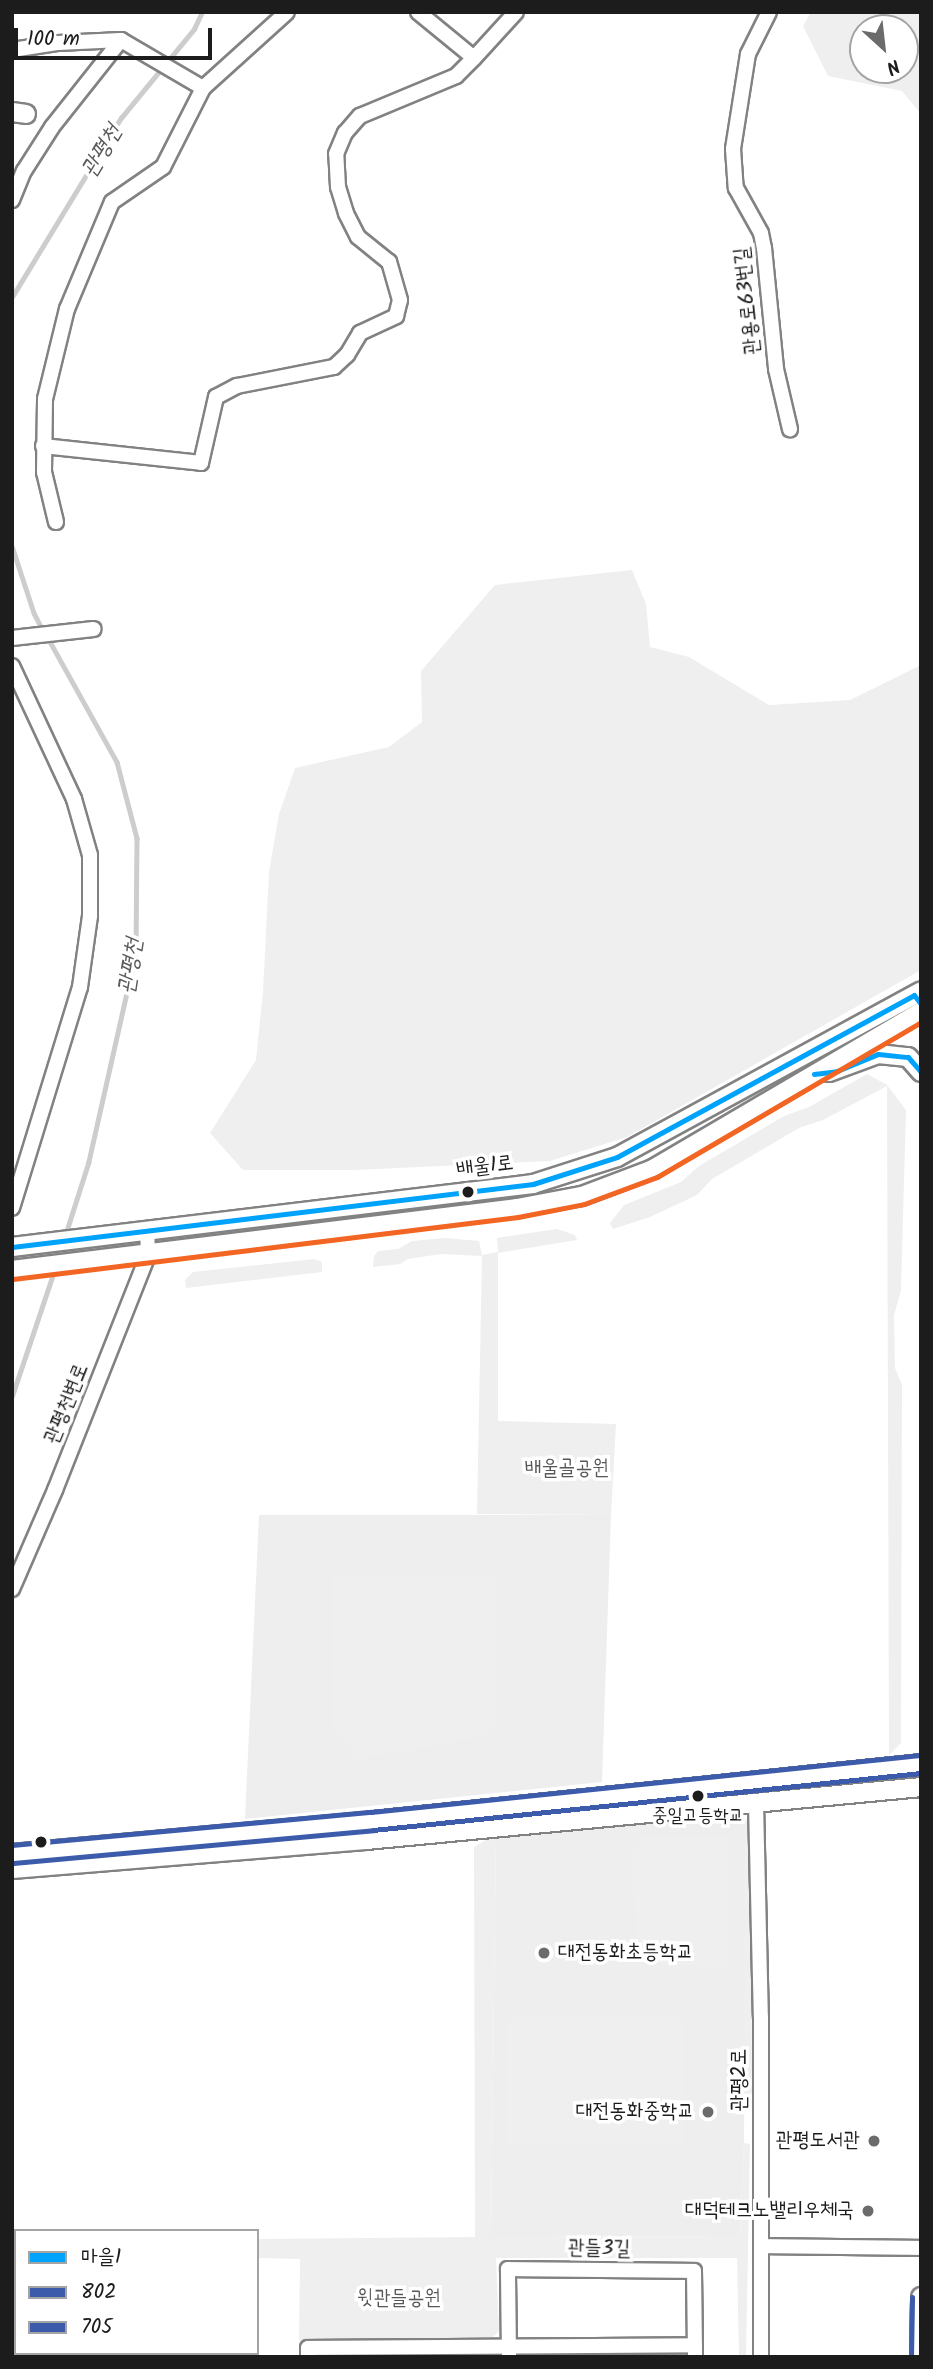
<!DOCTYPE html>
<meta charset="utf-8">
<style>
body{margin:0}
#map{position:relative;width:933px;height:2369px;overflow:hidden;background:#fff;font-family:Kalam,"Poor Story",sans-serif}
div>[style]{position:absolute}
.built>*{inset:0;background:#eee}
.green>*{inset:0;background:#efefef;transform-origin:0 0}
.stream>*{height:4.5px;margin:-2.25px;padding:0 2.25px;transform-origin:2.25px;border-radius:2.25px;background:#cdcdcd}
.roads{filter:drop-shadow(2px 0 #828282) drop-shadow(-2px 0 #828282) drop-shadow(0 2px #828282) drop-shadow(0 -2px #828282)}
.minor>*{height:14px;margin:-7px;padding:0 7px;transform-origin:7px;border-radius:7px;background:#fff}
.major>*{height:18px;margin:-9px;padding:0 9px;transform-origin:9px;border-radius:9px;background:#fff}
.bus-1>*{height:5px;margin:-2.5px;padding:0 2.5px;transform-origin:2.5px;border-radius:2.5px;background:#00a3fb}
.bus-2>*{height:5px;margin:-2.5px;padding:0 2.5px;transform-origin:2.5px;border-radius:2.5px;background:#3d5bab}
.bus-3>*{height:5px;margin:-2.5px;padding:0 2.5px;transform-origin:2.5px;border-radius:2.5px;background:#3d5bab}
.bus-4>*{height:5px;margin:-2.5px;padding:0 2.5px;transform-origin:2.5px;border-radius:2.5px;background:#f26522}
.dots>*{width:19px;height:19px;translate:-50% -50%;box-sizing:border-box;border:4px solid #fff;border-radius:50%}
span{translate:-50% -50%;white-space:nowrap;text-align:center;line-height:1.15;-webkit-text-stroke:7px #fff;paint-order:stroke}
.bus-label{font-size:19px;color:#1c1c1c}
.street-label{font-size:21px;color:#1c1c1c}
.park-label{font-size:21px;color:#575757}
.poi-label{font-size:21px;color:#1c1c1c}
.left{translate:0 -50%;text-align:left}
.right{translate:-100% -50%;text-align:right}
.water-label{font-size:23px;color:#5a5a5a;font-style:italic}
.frame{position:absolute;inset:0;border:14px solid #1c1c1c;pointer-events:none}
.legend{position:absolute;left:14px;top:2229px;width:245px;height:126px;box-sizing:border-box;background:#fff;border:2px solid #a4a4a4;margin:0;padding:9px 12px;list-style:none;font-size:21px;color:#1c1c1c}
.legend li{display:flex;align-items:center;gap:14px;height:35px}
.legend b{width:35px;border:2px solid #a4a4a4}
.north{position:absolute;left:849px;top:14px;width:70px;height:70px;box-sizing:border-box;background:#fff;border:2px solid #a4a4a4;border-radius:50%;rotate:153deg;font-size:19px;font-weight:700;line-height:28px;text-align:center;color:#1c1c1c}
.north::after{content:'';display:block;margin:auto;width:24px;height:32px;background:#6b6b6b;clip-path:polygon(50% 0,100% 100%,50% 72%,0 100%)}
.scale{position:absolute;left:14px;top:28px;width:198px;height:32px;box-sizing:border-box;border:4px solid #1c1c1c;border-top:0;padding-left:9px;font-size:21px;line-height:24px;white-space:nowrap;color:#1c1c1c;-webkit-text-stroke:5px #fff;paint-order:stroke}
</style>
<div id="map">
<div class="built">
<div style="clip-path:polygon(259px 1515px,611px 1515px,602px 1782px,245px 1819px)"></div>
<div style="clip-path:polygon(736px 1811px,746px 1820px,744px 2143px,740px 2236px,491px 2237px,496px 1834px)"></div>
</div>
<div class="green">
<div style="clip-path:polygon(evenodd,811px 12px,921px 12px,921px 114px,902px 91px,828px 76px,803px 26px,811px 12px,863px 28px,905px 28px,905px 70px,863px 70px,863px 28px)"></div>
<div style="clip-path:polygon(632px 570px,646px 604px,650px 647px,689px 657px,769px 705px,850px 700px,921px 665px,921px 970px,627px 1137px,550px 1161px,355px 1170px,243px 1170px,210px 1133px,256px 1060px,263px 992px,269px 872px,279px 814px,295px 768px,389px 747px,422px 722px,421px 671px,495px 585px)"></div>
<div style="clip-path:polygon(867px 1074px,887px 1085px,906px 1110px,901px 1291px,894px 1315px,895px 1368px,902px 1385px,901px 1743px,889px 1755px,887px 1086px,823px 1120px,799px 1128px,712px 1179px,697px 1195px,650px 1217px,613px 1229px,610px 1223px,624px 1205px,681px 1182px,699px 1166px,784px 1116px,809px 1107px)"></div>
<div style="clip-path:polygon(557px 1229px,575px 1235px,577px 1240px,498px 1253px,498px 1421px,616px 1424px,611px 1515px,477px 1514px,482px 1256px,441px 1254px,408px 1259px,400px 1264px,373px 1267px,374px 1256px,378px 1251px,398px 1249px,412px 1241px,445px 1238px,479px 1241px,482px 1255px,498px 1252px,497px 1238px)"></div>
<div style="clip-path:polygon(314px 1259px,322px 1262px,322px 1272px,186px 1288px,185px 1280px,193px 1272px)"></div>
<div style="clip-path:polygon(333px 1575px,498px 1575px,494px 1734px,353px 1761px,353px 1747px,331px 1730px)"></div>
<div style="clip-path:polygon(746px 1820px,751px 1832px,752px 2107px,743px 2105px)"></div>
<div style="clip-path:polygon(496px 1834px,491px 2237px,740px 2236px,744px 2143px,750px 2144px,746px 2357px,739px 2357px,737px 2258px,496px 2258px,499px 2331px,491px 2339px,299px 2340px,300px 2259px,257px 2258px,257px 2239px,475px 2237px,474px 1847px)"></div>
<div style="clip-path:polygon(728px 1835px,728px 1969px,637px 1961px,631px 1844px,638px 1844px,638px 1836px)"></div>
<div style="left:506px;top:2018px;width:176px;height:126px"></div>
</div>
<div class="stream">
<div style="left:12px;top:297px;width:210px;rotate:-58.7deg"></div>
<div style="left:121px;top:118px;width:115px;rotate:-50.6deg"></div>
<div style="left:194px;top:29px;width:19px;rotate:-65deg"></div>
<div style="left:12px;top:546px;width:71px;rotate:71.8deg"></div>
<div style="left:34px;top:613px;width:20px;rotate:63deg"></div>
<div style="left:48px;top:638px;width:142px;rotate:60.9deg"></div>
<div style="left:117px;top:762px;width:79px;rotate:75.3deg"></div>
<div style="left:137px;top:838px;width:115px;rotate:90.5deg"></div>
<div style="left:136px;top:953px;width:214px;rotate:102.7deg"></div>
<div style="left:89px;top:1162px;width:79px;rotate:107.7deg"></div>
<div style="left:12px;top:1396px;width:135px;rotate:-71.4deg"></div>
</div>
<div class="roads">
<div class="minor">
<div style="left:418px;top:12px;width:72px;rotate:39.4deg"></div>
<div style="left:474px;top:58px;width:62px;rotate:-47.6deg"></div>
<div style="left:769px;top:12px;width:47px;rotate:116.6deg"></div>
<div style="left:748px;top:54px;width:96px;rotate:99deg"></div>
<div style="left:733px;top:149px;width:39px;rotate:86deg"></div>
<div style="left:736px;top:188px;width:51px;rotate:60.9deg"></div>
<div style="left:761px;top:233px;width:15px;rotate:79deg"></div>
<div style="left:764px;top:248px;width:122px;rotate:84.3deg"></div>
<div style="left:776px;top:369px;width:62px;rotate:76.9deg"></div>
<div style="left:12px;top:50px;width:47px;rotate:-8.7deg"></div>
<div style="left:58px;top:43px;width:63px;rotate:-2.7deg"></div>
<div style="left:121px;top:40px;width:95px;rotate:30.3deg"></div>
<div style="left:12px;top:200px;width:31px;rotate:-68deg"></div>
<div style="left:24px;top:171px;width:52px;rotate:-57.5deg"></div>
<div style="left:52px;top:127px;width:111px;rotate:-51.6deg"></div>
<div style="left:43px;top:446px;width:159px;rotate:6.1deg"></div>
<div style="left:201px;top:463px;width:68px;rotate:-77.2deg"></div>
<div style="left:216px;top:397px;width:24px;rotate:-28deg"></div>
<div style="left:237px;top:386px;width:99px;rotate:-11.1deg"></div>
<div style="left:334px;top:367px;width:18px;rotate:-43deg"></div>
<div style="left:347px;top:355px;width:26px;rotate:-59deg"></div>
<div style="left:360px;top:333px;width:40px;rotate:-25deg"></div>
<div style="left:396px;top:316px;width:16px;rotate:-76deg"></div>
<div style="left:400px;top:300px;width:40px;rotate:-106deg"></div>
<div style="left:389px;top:262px;width:40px;rotate:-141deg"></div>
<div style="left:358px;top:237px;width:27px;rotate:-117deg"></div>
<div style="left:346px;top:213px;width:27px;rotate:-107deg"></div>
<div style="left:338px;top:187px;width:33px;rotate:-93deg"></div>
<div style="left:336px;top:154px;width:23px;rotate:-67deg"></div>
<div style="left:345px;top:133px;width:23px;rotate:-49deg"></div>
<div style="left:360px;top:116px;width:104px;rotate:-22.6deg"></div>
<div style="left:456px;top:76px;width:25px;rotate:-45deg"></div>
<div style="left:56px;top:522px;width:51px;rotate:-103.5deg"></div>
<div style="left:44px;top:472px;width:73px;rotate:-89.2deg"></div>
<div style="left:45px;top:399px;width:93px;rotate:-76.3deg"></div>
<div style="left:67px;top:309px;width:116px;rotate:-67.2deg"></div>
<div style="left:112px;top:202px;width:62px;rotate:-34.5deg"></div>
<div style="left:163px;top:167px;width:89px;rotate:-63.1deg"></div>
<div style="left:203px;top:88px;width:113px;rotate:-42.1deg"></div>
<div style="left:12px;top:638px;width:82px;rotate:-6.3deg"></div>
<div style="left:12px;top:666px;width:147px;rotate:65deg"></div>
<div style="left:74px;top:799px;width:58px;rotate:74.1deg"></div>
<div style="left:90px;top:855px;width:61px;rotate:90deg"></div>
<div style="left:90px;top:916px;width:72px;rotate:98deg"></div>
<div style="left:80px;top:987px;width:231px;rotate:107.1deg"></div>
<div style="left:12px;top:1589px;width:108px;rotate:-66.5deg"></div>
<div style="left:55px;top:1490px;width:253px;rotate:-68.4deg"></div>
<div style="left:148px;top:1255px;width:24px;rotate:-92deg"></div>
<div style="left:756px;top:1803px;width:214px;rotate:88.7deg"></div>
<div style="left:761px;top:2017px;width:340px;rotate:90deg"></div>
<div style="left:761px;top:2246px;width:160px;rotate:0.7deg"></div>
<div style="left:12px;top:2269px;width:4px"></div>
<div style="left:12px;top:2346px;width:4px"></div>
<div style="left:244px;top:2353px;width:4px;rotate:90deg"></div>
<div style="left:509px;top:2356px;width:87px;rotate:-90.7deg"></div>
<div style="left:508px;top:2269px;width:186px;rotate:0.6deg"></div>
<div style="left:694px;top:2271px;width:86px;rotate:89.3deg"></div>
<div style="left:74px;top:2357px;width:4px;rotate:-90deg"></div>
<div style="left:308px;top:2357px;width:9px;rotate:-90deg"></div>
<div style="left:308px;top:2348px;width:387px;rotate:-0.4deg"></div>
</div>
<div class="major">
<div style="left:12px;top:112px;width:14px;rotate:8deg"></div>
<div style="left:829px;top:1072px;width:52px;rotate:-20.2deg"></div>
<div style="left:878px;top:1054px;width:30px;rotate:6deg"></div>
<div style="left:908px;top:1057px;width:20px;rotate:49deg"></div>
<div style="left:12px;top:1247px;width:525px;rotate:-6.89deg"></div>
<div style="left:533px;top:1184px;width:88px;rotate:-17.8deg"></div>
<div style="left:617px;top:1157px;width:346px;rotate:-28.6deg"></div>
<div style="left:12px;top:1270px;width:509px;rotate:-7deg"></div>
<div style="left:517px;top:1208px;width:66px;rotate:-10.5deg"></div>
<div style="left:582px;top:1196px;width:76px;rotate:-20.8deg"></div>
<div style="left:653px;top:1169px;width:311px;rotate:-30.4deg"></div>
<div style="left:12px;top:1854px;width:362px;rotate:-5.2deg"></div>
<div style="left:372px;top:1821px;width:552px;rotate:-5.93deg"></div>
<div style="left:12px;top:1869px;width:355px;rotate:-4.7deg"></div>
<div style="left:366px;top:1840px;width:558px;rotate:-5.45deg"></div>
<div style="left:920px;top:2357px;width:60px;rotate:-89deg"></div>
</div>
</div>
<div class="bus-1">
<div style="left:814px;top:1074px;width:23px;rotate:-7deg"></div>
<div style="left:837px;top:1071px;width:44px;rotate:-22.5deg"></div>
<div style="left:878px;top:1054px;width:30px;rotate:6deg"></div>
<div style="left:908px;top:1057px;width:20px;rotate:49deg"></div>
<div style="left:12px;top:1247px;width:525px;rotate:-6.89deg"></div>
<div style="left:533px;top:1184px;width:88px;rotate:-17.8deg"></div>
<div style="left:617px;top:1157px;width:338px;rotate:-28.6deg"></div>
<div style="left:914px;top:995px;width:11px;rotate:52deg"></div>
</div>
<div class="bus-2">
<div style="left:13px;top:1863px;width:362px;rotate:-5.2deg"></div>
<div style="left:373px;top:1830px;width:551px;rotate:-5.94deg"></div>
</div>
<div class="bus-3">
<div style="left:12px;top:1845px;width:361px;rotate:-5.3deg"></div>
<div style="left:371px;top:1812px;width:552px;rotate:-5.93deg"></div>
<div style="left:911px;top:2357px;width:60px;rotate:-89deg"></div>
</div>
<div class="bus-4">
<div style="left:13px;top:1279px;width:509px;rotate:-7deg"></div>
<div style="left:518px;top:1217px;width:67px;rotate:-11.1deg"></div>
<div style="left:584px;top:1204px;width:78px;rotate:-20.3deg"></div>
<div style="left:657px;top:1177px;width:306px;rotate:-30.4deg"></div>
</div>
<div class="dots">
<div style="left:468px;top:1192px;background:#1c1c1c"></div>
<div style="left:698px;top:1796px;background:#1c1c1c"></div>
<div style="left:41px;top:1842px;background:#1c1c1c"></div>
<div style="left:544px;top:1953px;background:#6b6b6b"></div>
<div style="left:708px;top:2112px;background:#6b6b6b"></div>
<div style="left:874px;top:2141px;background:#6b6b6b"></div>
<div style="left:868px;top:2211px;background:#6b6b6b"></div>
</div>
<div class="bus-label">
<span style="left:698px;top:1817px">중일고등학교</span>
</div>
<div class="street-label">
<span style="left:748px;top:301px;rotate:-96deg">관용로63번길</span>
<span style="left:485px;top:1167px;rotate:-7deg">배울1로</span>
<span style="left:67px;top:1404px;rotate:-68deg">관평천변로</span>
<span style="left:740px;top:2080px;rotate:-90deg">관평2로</span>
<span style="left:599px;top:2249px;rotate:1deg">관들3길</span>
</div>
<div class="park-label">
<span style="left:567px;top:1469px">배울골공원</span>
<span style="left:399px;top:2299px">윗관들공원</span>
</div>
<div class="poi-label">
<span class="left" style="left:558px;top:1953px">대전동화초등학교</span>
<span class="right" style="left:694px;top:2112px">대전동화중학교</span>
<span class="right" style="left:860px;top:2141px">관평도서관</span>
<span class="right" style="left:854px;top:2211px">대덕테크노밸리우체국</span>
</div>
<div class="water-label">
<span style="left:102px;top:151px;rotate:-59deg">관평천</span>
<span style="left:131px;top:966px;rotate:-81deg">관평천</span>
</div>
<div class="frame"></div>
<ul class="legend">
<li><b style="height:9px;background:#00a3fb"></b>마을1</li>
<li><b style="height:9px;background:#3d5bab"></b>802</li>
<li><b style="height:9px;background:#3d5bab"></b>705</li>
</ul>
<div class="north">N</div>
<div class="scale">100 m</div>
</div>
